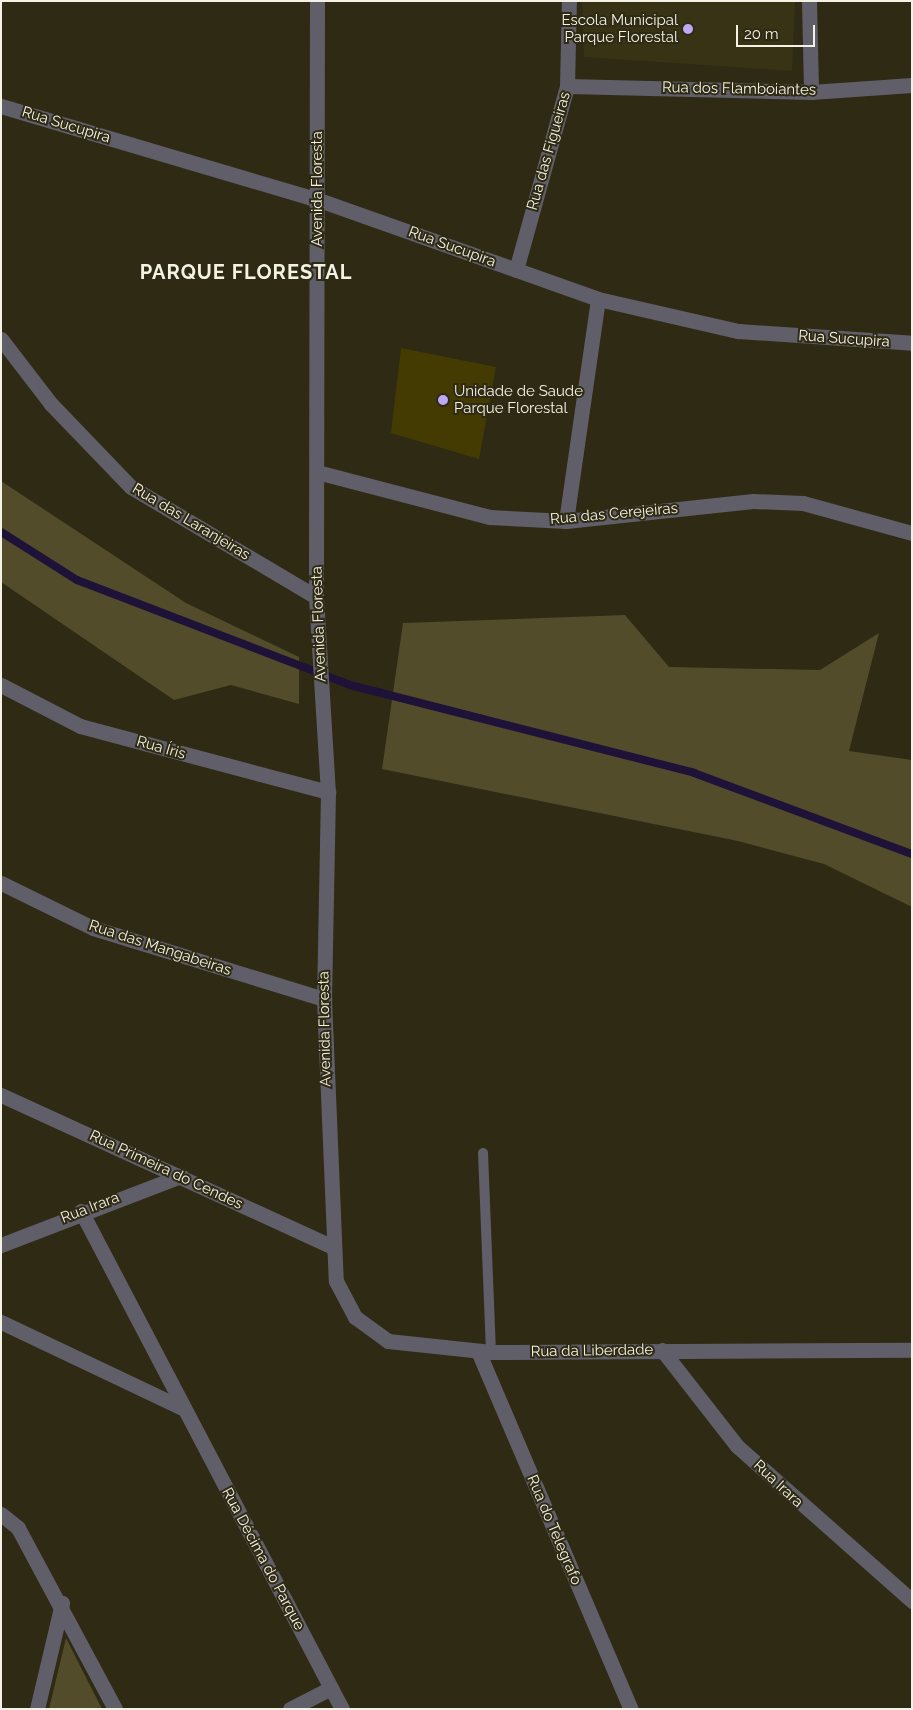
<!DOCTYPE html>
<meta charset="utf-8">
<style>
body{margin:0}
#map{position:relative;width:913px;height:1710px;overflow:hidden;background:#2e2a14;font-family:Raleway,sans-serif}
div>[style]{position:absolute}
.built>*{inset:0;background:#393315}
.green>*{inset:0;background:#524c2a}
.stream>*{height:8px;margin:-4px;padding:0 4px;transform-origin:4px;border-radius:4px;background:#1f1238}
.building>*{inset:0;background:#443b03}
.lane>*{height:10px;margin:-5px;padding:0 5px;transform-origin:5px;border-radius:5px;background:#605e69}
.street>*{height:15px;margin:-7.5px;padding:0 7.5px;transform-origin:7.5px;border-radius:7.5px;background:#605e69}
.dots>*{width:14px;height:14px;translate:-50% -50%;box-sizing:border-box;border:2px solid #2e2a14;border-radius:50%}
span{translate:-50% -50%;white-space:nowrap;text-align:center;line-height:1.15;-webkit-text-stroke:4px #2e2a14;paint-order:stroke}
.poi-label{font-size:15px;color:#f4f2e4}
.right{translate:-100% -50%;text-align:right}
.left{translate:0 -50%;text-align:left}
.street-label{font-size:15px;color:#f4f2e4}
.district-label{font-size:20px;color:#f4f2e4;font-weight:700;letter-spacing:1px}
.frame{position:absolute;inset:0;border:2px solid #f4f2e4;pointer-events:none}
.scale{position:absolute;left:736px;top:25px;width:79px;height:22px;box-sizing:border-box;border:2px solid #f4f2e4;border-top:0;padding-left:6px;font-size:15px;line-height:18px;white-space:nowrap;color:#f4f2e4;-webkit-text-stroke:4px #2e2a14;paint-order:stroke}
</style>
<div id="map">
<div class="built">
<div style="clip-path:polygon(582px 1px,795px 1px,792px 71px,584px 57px)"></div>
</div>
<div class="green">
<div style="clip-path:polygon(1px 481px,186px 603px,299px 657px,299px 704px,231px 685px,174px 700px,1px 582px)"></div>
<div style="clip-path:polygon(625px 615px,669px 667px,820px 670px,879px 633px,849px 751px,912px 760px,912px 907px,824px 864px,738px 841px,382px 769px,403px 623px)"></div>
<div style="clip-path:polygon(66px 1638px,102px 1709px,49px 1709px)"></div>
</div>
<div class="stream">
<div style="left:1px;top:532px;width:90px;rotate:32.3deg"></div>
<div style="left:77px;top:580px;width:292px;rotate:21deg"></div>
<div style="left:350px;top:685px;width:355px;rotate:14.3deg"></div>
<div style="left:694px;top:773px;width:233px;rotate:20.4deg"></div>
</div>
<div class="building">
<div style="clip-path:polygon(401px 348px,496px 367px,479px 459px,391px 433px)"></div>
</div>
<div class="lane">
<div style="left:483px;top:1153px;width:199px;rotate:87.7deg"></div>
</div>
<div class="street">
<div style="left:317px;top:1px;width:596px;rotate:90.1deg"></div>
<div style="left:316px;top:597px;width:195px;rotate:86.5deg"></div>
<div style="left:328px;top:792px;width:207px;rotate:91.1deg"></div>
<div style="left:324px;top:999px;width:282px;rotate:87.6deg"></div>
<div style="left:336px;top:1281px;width:41px;rotate:62.2deg"></div>
<div style="left:355px;top:1317px;width:41px;rotate:36deg"></div>
<div style="left:388px;top:1341px;width:104px;rotate:6.1deg"></div>
<div style="left:491px;top:1352px;width:421px;rotate:-0.3deg"></div>
<div style="left:809px;top:1px;width:91px;rotate:88.7deg"></div>
<div style="left:567px;top:86px;width:244px;rotate:1.4deg"></div>
<div style="left:811px;top:92px;width:101px;rotate:-4deg"></div>
<div style="left:1px;top:106px;width:332px;rotate:16.5deg"></div>
<div style="left:319px;top:200px;width:296px;rotate:19.5deg"></div>
<div style="left:598px;top:299px;width:144px;rotate:12.9deg"></div>
<div style="left:738px;top:331px;width:174px;rotate:3.9deg"></div>
<div style="left:516px;top:270px;width:191px;rotate:-74.5deg"></div>
<div style="left:567px;top:86px;width:85px;rotate:-88.7deg"></div>
<div style="left:1px;top:339px;width:82px;rotate:52.4deg"></div>
<div style="left:51px;top:404px;width:115px;rotate:46.1deg"></div>
<div style="left:131px;top:487px;width:215px;rotate:30.7deg"></div>
<div style="left:317px;top:472px;width:179px;rotate:14.6deg"></div>
<div style="left:490px;top:517px;width:76px;rotate:3deg"></div>
<div style="left:566px;top:521px;width:188px;rotate:-6.1deg"></div>
<div style="left:753px;top:501px;width:50px;rotate:2.3deg"></div>
<div style="left:803px;top:503px;width:113px;rotate:15.4deg"></div>
<div style="left:566px;top:521px;width:224px;rotate:-81.8deg"></div>
<div style="left:1px;top:685px;width:89px;rotate:27.4deg"></div>
<div style="left:80px;top:726px;width:257px;rotate:14.9deg"></div>
<div style="left:1px;top:883px;width:102px;rotate:26.1deg"></div>
<div style="left:93px;top:928px;width:242px;rotate:17.1deg"></div>
<div style="left:1px;top:1095px;width:363px;rotate:24.6deg"></div>
<div style="left:81px;top:1211px;width:562px;rotate:62.34deg"></div>
<div style="left:1px;top:1245px;width:193px;rotate:-21deg"></div>
<div style="left:1px;top:1322px;width:203px;rotate:25.4deg"></div>
<div style="left:662px;top:1350px;width:122px;rotate:52deg"></div>
<div style="left:737px;top:1446px;width:234px;rotate:41.5deg"></div>
<div style="left:478px;top:1351px;width:389px;rotate:66.9deg"></div>
<div style="left:1px;top:1514px;width:22px;rotate:39deg"></div>
<div style="left:18px;top:1528px;width:205px;rotate:61.8deg"></div>
<div style="left:37px;top:1709px;width:109px;rotate:-76.7deg"></div>
<div style="left:290px;top:1709px;width:46px;rotate:-27.1deg"></div>
</div>
<div class="dots">
<div style="left:688px;top:29px;background:#bda9f5"></div>
<div style="left:443px;top:400px;background:#bda9f5"></div>
</div>
<div class="poi-label">
<span class="right" style="left:678px;top:29px">Escola Municipal<br>Parque Florestal</span>
<span class="left" style="left:454px;top:400px">Unidade de Saude<br>Parque Florestal</span>
</div>
<div class="street-label">
<span style="left:739px;top:89px;rotate:1deg">Rua dos Flamboiantes</span>
<span style="left:66px;top:125px;rotate:17deg">Rua Sucupira</span>
<span style="left:549px;top:151px;rotate:-74deg">Rua das Figueiras</span>
<span style="left:318px;top:189px;rotate:-90deg">Avenida Floresta</span>
<span style="left:452px;top:247px;rotate:20deg">Rua Sucupira</span>
<span style="left:844px;top:339px;rotate:4deg">Rua Sucupira</span>
<span style="left:614px;top:514px;rotate:-5deg">Rua das Cerejeiras</span>
<span style="left:191px;top:522px;rotate:31deg">Rua das Laranjeiras</span>
<span style="left:319px;top:624px;rotate:-92deg">Avenida Floresta</span>
<span style="left:161px;top:748px;rotate:16deg">Rua Íris</span>
<span style="left:160px;top:948px;rotate:18deg">Rua das Mangabeiras</span>
<span style="left:325px;top:1029px;rotate:-91deg">Avenida Floresta</span>
<span style="left:166px;top:1170px;rotate:25deg">Rua Primeira do Cendes</span>
<span style="left:90px;top:1208px;rotate:-21deg">Rua Irara</span>
<span style="left:592px;top:1351px;rotate:-1deg">Rua da Liberdade</span>
<span style="left:778px;top:1484px;rotate:43deg">Rua Irara</span>
<span style="left:554px;top:1530px;rotate:67deg">Rua do Telegrafo</span>
<span style="left:263px;top:1559px;rotate:62deg">Rua Décima do Parque</span>
</div>
<div class="district-label">
<span style="left:246px;top:272px">PARQUE FLORESTAL</span>
</div>
<div class="frame"></div>
<div class="scale">20 m</div>
</div>
